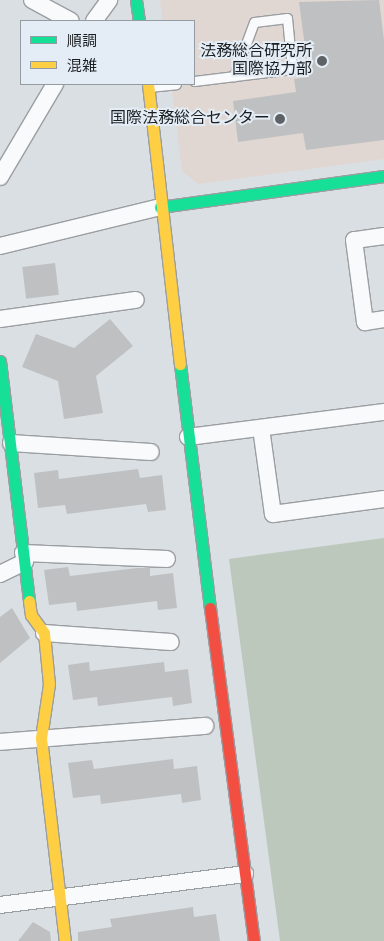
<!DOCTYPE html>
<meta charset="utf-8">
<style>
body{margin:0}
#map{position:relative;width:384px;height:941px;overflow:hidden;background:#dadfe4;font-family:"Sofia Sans Condensed","Noto Sans JP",sans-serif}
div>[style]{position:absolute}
.commercial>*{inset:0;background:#e1d7d2}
.green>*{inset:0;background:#bdc8bc}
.building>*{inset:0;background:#bfc0c1;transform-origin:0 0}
.roads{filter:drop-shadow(1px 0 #9b9ea1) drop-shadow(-1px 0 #9b9ea1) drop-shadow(0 1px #9b9ea1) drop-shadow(0 -1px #9b9ea1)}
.lane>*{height:9px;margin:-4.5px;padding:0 4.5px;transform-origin:4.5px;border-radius:4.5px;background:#f9fafb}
.street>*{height:16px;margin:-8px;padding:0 8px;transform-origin:8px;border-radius:8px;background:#f9fafb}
.fast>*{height:11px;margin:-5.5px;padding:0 5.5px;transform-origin:5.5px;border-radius:5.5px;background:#16e098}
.slow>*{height:11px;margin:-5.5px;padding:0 5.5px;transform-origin:5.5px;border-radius:5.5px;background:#ffcf43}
.jam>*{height:11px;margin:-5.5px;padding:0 5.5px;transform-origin:5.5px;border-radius:5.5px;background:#f24e42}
.dots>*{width:14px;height:14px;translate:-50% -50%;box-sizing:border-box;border:2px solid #e4edf5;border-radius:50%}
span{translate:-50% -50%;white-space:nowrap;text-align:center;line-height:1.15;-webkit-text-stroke:4px #e4edf5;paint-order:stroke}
.poi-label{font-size:16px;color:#1c1f22}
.right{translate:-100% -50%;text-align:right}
.legend{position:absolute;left:20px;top:20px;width:175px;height:65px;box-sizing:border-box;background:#e4edf5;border:1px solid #949ba1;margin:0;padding:6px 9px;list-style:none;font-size:15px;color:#1c1f22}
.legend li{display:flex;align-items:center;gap:10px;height:25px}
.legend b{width:25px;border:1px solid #949ba1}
</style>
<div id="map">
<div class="commercial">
<div style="clip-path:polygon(160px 0,384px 0,384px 159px,198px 184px,182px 171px,171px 84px,194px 84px,194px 21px,162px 21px)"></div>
</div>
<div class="green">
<div style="clip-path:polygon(384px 538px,384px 941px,280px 941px,229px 559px)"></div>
</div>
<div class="building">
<div style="clip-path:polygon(379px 0,384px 40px,384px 140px,306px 150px,303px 133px,238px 142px,233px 101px,296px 92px,294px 79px,309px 77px,299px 2px)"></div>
<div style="left:55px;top:263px;width:32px;height:33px;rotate:83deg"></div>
<div style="clip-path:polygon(110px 319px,133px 346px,96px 376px,103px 413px,64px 419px,58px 381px,22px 367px,36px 334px,74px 348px)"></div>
<div style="clip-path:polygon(138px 469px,140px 478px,162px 475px,166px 510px,148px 512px,146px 504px,67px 514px,65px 505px,38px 508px,34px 473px,58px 470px,59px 479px)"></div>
<div style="clip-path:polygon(68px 567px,70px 576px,137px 568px,150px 568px,150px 576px,173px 573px,177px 608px,158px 610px,157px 601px,77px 611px,76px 602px,49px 605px,44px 570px)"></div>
<div style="clip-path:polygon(12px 608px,30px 638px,0 663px,0 617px)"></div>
<div style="clip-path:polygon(89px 662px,90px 671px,164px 662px,165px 672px,188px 669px,192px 703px,173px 706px,172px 697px,98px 706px,97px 697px,73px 700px,68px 665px)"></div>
<div style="clip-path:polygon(173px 759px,174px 769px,197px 766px,201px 800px,182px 803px,181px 794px,101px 804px,100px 795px,73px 798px,68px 763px,92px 760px,94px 769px)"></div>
<div style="clip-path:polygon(193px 907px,194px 917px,216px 914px,220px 941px,78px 941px,78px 932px,112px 927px,110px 919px)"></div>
<div style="clip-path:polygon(33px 922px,50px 932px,51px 941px,18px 941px)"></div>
</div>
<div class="roads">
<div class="lane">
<div style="left:194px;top:81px;width:99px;rotate:-7deg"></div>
<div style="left:292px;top:69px;width:51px;rotate:-95.6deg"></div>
<div style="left:287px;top:18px;width:33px;rotate:173deg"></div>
<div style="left:254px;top:22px;width:58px;rotate:110.3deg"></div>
<div style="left:149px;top:87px;width:27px;rotate:-6deg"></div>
</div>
<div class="street">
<div style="left:32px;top:0;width:44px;rotate:28.3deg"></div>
<div style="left:94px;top:21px;width:26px;rotate:-54deg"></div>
<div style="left:0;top:177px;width:108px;rotate:-59.4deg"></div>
<div style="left:384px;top:236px;width:30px;rotate:172deg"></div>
<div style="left:354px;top:240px;width:83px;rotate:82.4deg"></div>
<div style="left:365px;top:322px;width:19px;rotate:-9deg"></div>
<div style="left:0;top:246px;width:165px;rotate:-13.7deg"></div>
<div style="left:0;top:319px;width:137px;rotate:-8deg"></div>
<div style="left:261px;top:428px;width:87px;rotate:82.1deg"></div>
<div style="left:273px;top:514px;width:112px;rotate:-7.7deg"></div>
<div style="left:188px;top:437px;width:198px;rotate:-7.3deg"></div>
<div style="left:11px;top:443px;width:140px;rotate:3.7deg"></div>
<div style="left:23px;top:553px;width:144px;rotate:2.4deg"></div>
<div style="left:0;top:574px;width:28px;rotate:-26deg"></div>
<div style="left:44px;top:633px;width:127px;rotate:4.1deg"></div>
<div style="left:0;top:742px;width:206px;rotate:-4.5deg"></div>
<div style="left:0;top:905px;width:247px;rotate:-7.2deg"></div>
</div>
<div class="fast">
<div style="left:136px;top:0;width:21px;rotate:82deg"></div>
<div style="left:160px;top:207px;width:226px;rotate:-7.9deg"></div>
<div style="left:0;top:361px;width:242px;rotate:83.1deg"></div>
<div style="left:180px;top:364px;width:246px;rotate:83deg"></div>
</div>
<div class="slow">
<div style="left:148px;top:84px;width:282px;rotate:83.5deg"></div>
<div style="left:29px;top:601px;width:14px;rotate:82deg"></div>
<div style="left:31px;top:615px;width:22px;rotate:54deg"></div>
<div style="left:44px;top:633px;width:51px;rotate:84.4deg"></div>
<div style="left:49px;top:684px;width:55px;rotate:98.4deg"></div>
<div style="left:41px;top:738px;width:204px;rotate:83.3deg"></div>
</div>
<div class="jam">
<div style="left:210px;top:608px;width:336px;rotate:82.5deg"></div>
</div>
</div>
<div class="dots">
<div style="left:322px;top:61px;background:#5e6266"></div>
<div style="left:280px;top:119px;background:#5e6266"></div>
</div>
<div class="poi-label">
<span class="right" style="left:312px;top:61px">法務総合研究所<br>国際協力部</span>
<span class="right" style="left:270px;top:119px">国際法務総合センター</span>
</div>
<ul class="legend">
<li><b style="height:6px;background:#16e098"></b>順調</li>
<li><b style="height:6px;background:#ffcf43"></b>混雑</li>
</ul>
</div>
